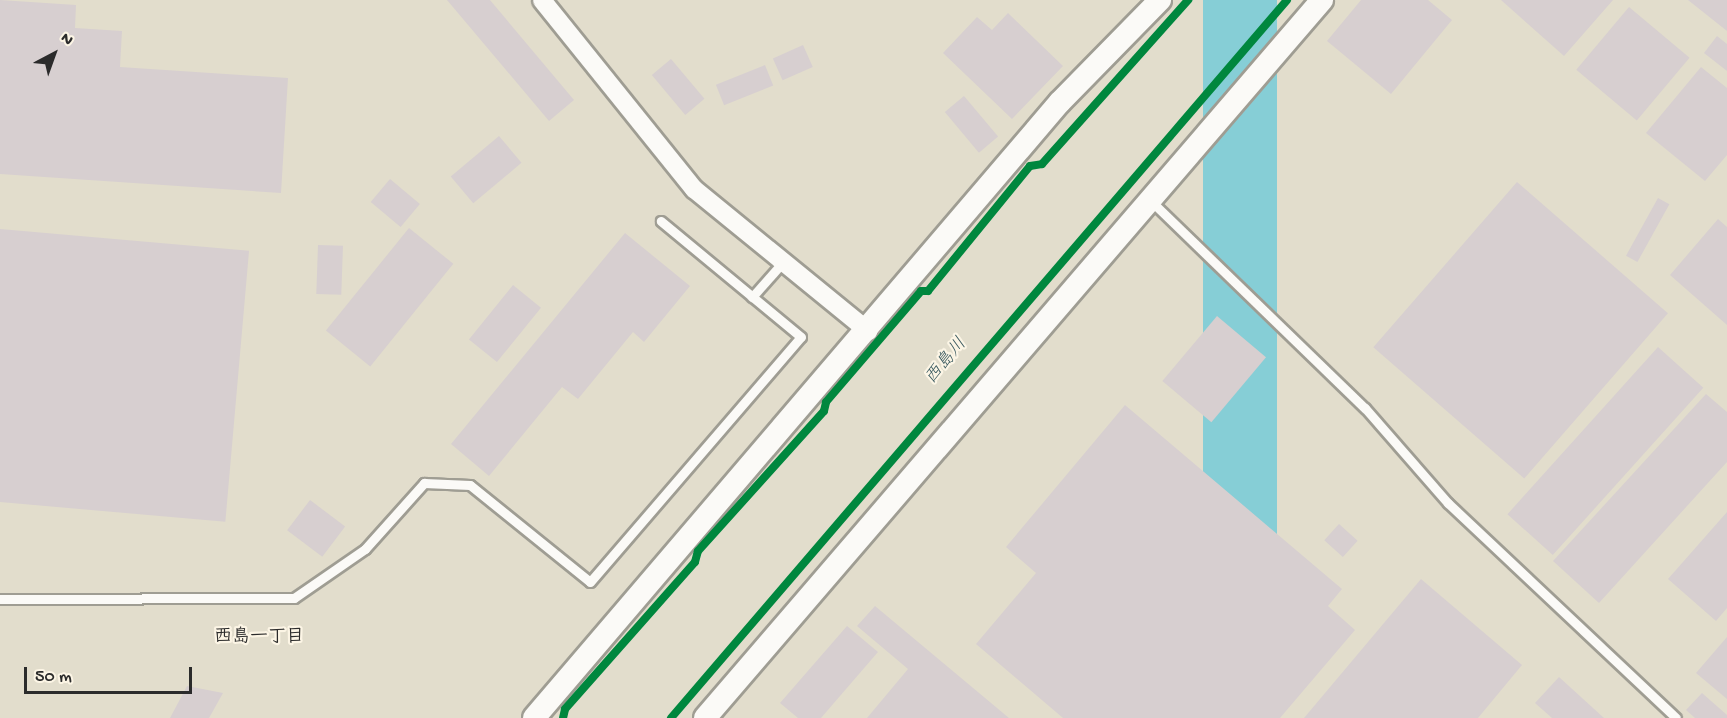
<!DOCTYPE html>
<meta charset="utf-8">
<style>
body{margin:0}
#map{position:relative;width:1727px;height:718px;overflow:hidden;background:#e2ddcc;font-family:"Gochi Hand","Klee One",sans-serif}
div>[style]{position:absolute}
.water>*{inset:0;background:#86ced6;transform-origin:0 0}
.building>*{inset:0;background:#d7cfd0;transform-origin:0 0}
.roads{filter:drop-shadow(2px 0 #9f9d93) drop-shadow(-2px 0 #9f9d93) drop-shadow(0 2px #9f9d93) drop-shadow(0 -2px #9f9d93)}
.service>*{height:9px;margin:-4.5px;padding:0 4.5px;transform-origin:4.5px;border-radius:4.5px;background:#fbfaf7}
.minor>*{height:18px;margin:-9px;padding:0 9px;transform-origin:9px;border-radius:9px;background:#fbfaf7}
.tertiary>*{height:22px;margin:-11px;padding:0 11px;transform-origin:11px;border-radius:11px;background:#fbfaf7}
.cycleway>*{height:8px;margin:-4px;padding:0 4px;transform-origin:4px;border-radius:4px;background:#00873e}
span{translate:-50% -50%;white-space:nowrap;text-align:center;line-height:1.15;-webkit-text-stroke:4.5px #fcf5e5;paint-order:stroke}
.water-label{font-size:18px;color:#3b5a60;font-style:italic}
.neighbourhood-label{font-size:18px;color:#2b2b2b;font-weight:700}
.north{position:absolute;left:24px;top:24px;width:60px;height:60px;-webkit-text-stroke:4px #fcf5e5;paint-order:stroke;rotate:41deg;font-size:16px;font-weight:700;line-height:24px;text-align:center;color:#2b2b2b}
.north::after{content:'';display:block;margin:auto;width:21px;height:27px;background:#2b2b2b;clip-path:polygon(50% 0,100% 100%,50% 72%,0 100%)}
.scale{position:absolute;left:24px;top:667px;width:168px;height:27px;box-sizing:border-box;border:3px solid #2b2b2b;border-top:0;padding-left:8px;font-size:18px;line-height:21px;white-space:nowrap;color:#2b2b2b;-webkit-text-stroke:4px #fcf5e5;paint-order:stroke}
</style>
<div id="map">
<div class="water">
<div style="left:1203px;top:0;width:74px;height:946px"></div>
</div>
<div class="building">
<div style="clip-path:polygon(0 0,76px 5px,75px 28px,122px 31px,120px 67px,288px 78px,281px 193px,0 174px)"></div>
<div style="clip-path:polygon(447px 0,490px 0,574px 100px,549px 121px)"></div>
<div style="clip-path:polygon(1361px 0,1428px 0,1452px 20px,1391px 94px,1327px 41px)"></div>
<div style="clip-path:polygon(1501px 0,1613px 0,1564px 56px)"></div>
<div style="clip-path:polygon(1688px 0,1727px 0,1727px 31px)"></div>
<div style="left:1629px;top:7px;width:79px;height:82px;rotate:40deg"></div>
<div style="clip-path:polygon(1008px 13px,1063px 66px,1012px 119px,943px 53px,977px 17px,992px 30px)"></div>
<div style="clip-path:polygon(1717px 36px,1727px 44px,1727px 71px,1704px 53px)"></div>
<div style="left:803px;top:45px;width:24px;height:33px;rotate:66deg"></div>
<div style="left:671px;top:59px;width:52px;height:25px;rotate:50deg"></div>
<div style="left:765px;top:65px;width:22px;height:53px;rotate:68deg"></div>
<div style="clip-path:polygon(1701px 67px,1727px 88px,1727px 155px,1705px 181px,1646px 133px)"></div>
<div style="left:964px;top:96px;width:53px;height:25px;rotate:50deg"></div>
<div style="left:499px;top:136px;width:35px;height:63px;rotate:50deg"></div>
<div style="left:390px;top:179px;width:39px;height:30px;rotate:40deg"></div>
<div style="left:1517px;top:182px;width:200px;height:219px;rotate:41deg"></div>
<div style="left:1658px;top:198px;width:13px;height:66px;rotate:29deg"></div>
<div style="clip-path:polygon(1718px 219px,1727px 227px,1727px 325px,1670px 275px)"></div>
<div style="left:409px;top:228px;width:57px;height:132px;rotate:39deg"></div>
<div style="left:0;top:229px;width:250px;height:272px;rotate:5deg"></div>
<div style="clip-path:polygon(625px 233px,690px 286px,644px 342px,633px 332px,578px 399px,562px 387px,489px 476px,451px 444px)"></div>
<div style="left:318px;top:245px;width:25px;height:49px;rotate:2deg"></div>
<div style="left:513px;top:285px;width:36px;height:70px;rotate:39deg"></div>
<div style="left:1217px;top:316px;width:64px;height:85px;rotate:40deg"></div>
<div style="left:1658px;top:347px;width:61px;height:225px;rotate:42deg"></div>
<div style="clip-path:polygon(1706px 394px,1727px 412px,1727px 462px,1599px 603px,1553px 561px)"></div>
<div style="clip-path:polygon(1125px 405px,1342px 589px,1328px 606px,1355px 630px,1280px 718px,1063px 718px,976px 644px,1036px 573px,1006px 547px)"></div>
<div style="left:310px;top:500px;width:44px;height:38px;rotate:37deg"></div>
<div style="clip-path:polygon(1727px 512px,1727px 608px,1716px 621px,1668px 579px)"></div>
<div style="left:1339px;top:524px;width:25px;height:22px;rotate:42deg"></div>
<div style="clip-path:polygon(1421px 579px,1522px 665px,1478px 718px,1304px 718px)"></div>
<div style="clip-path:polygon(875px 606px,1009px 718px,867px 718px,908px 669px,857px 626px)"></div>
<div style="clip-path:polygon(847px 626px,878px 652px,821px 718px,798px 718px,780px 703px)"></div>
<div style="clip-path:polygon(1727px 637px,1727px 699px,1696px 673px)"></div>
<div style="clip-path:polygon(1559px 677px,1604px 718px,1552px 718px,1535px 703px)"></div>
<div style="clip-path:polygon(187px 686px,223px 693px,209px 718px,170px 718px)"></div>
<div style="clip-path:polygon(1702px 693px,1727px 715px,1727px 718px,1695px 718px,1686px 710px)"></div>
</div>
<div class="roads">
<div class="service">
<div style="left:1150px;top:200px;width:299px;rotate:44.1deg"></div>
<div style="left:1365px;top:408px;width:126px;rotate:48.9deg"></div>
<div style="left:1448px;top:503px;width:313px;rotate:43.3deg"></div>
<div style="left:752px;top:297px;width:47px;rotate:-48.5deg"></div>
<div style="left:0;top:599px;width:294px;rotate:-0.2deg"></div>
<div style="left:294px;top:598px;width:86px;rotate:-34.6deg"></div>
<div style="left:365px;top:549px;width:89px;rotate:-48.2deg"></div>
<div style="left:424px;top:483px;width:46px;rotate:2.5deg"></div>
<div style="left:470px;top:485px;width:154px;rotate:38.9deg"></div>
<div style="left:590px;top:582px;width:323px;rotate:-49.3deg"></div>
<div style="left:801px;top:337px;width:182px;rotate:-140.4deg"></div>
</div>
<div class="minor">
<div style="left:542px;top:0;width:243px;rotate:51.2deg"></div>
<div style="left:694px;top:189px;width:225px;rotate:39.2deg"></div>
</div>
<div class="tertiary">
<div style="left:534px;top:718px;width:810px;rotate:-49.51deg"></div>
<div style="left:1060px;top:102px;width:143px;rotate:-45.6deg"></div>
<div style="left:705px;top:718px;width:947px;rotate:-49.33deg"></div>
</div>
</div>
<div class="cycleway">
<div style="left:563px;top:718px;width:9px;rotate:-77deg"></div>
<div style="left:565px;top:709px;width:196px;rotate:-48.5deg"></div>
<div style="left:695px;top:562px;width:11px;rotate:-75deg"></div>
<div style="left:698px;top:551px;width:188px;rotate:-48deg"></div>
<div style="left:824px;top:411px;width:9px;rotate:-77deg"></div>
<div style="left:826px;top:402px;width:146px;rotate:-49.4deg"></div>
<div style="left:921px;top:291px;width:7px"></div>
<div style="left:928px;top:291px;width:161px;rotate:-50.8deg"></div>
<div style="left:1030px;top:166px;width:12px;rotate:-9deg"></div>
<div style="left:1042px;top:164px;width:220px;rotate:-48.3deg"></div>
<div style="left:671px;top:718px;width:946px;rotate:-49.37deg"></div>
</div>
<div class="water-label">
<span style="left:947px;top:362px;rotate:-50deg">西島川</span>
</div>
<div class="neighbourhood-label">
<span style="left:259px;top:638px">西島一丁目</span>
</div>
<div class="north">N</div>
<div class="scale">50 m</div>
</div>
